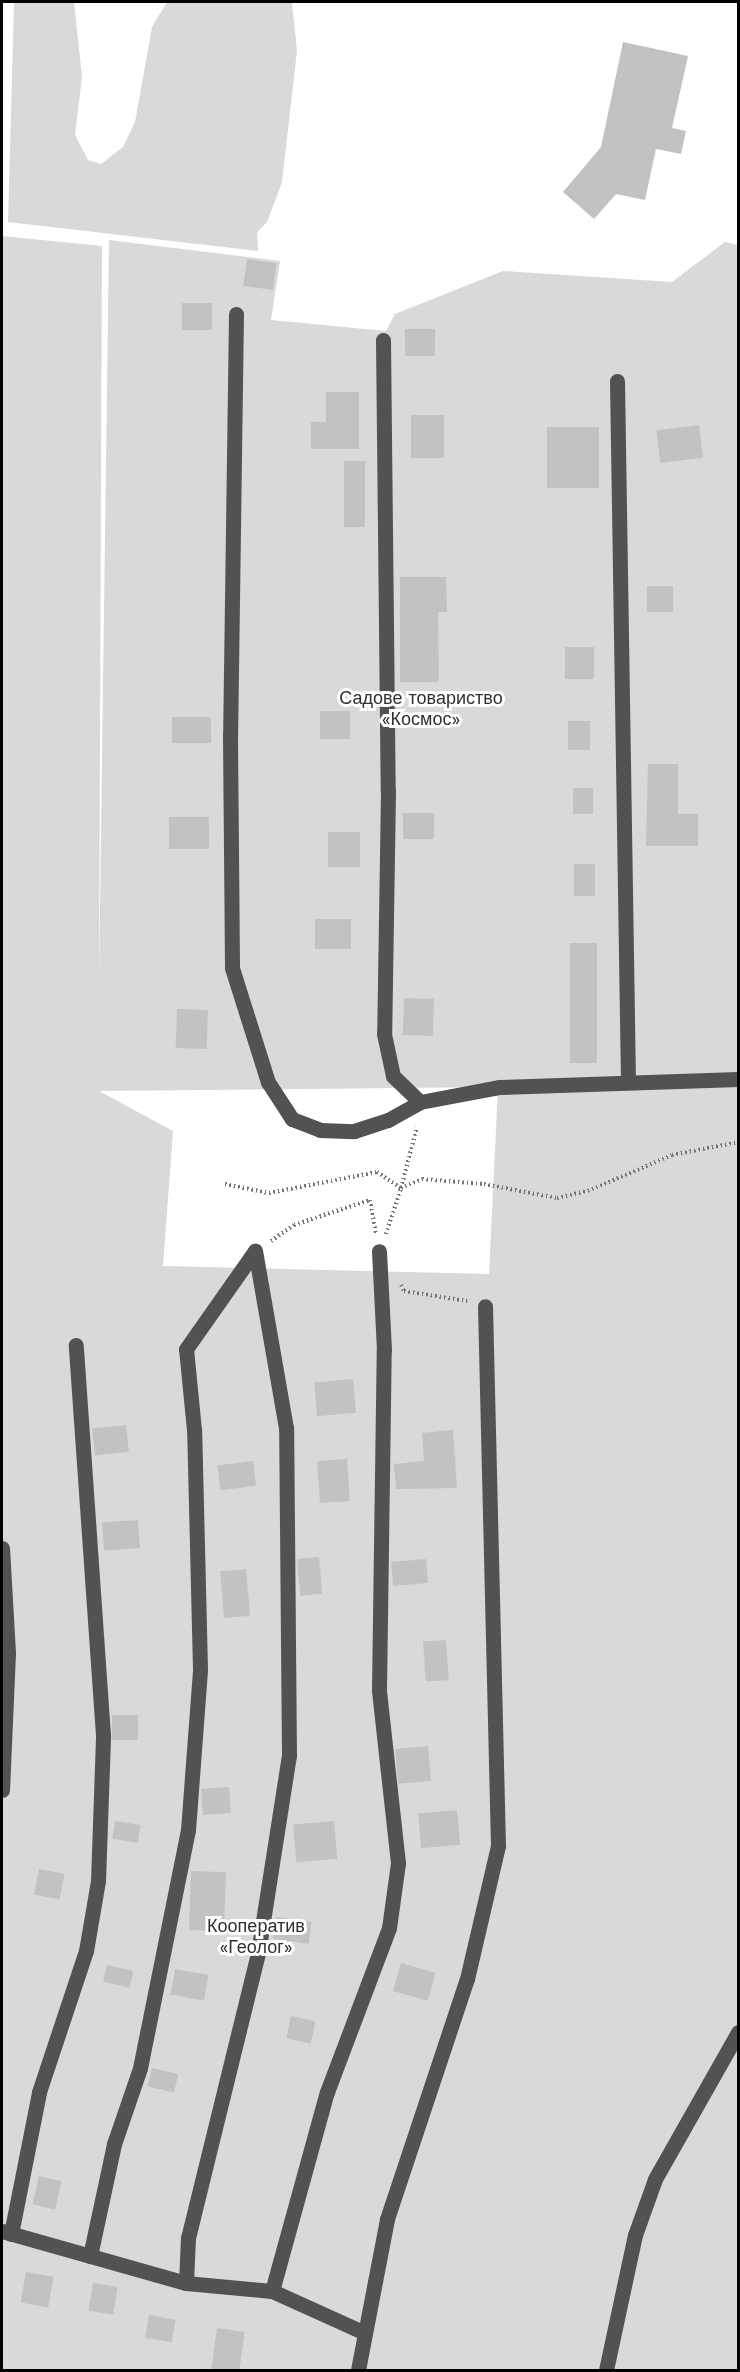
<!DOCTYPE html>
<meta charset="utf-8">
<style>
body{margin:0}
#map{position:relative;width:740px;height:2372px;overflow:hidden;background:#fff;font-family:"Work Sans",sans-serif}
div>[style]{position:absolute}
.green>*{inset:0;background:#d9d9d9}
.building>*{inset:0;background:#c2c2c2;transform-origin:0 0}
.path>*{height:4px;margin-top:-2px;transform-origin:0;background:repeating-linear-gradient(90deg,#747474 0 1.5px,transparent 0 4.5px)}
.minor>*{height:15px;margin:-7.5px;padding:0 7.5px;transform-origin:7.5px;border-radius:7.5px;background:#525252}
span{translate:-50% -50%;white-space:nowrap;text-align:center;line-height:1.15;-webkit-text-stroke:6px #fff;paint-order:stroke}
.park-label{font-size:18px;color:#303030}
.frame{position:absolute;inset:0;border:3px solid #000;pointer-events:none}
</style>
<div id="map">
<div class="green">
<div style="clip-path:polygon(14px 2px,74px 2px,82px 77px,75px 135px,88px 160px,101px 164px,123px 147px,135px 122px,152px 27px,167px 2px,292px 2px,297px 51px,282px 182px,267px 222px,257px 232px,258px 251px,8px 222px)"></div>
<div style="clip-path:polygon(evenodd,2px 236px,102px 246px,99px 983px,109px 240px,280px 261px,271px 320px,386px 331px,395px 314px,503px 271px,672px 282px,725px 242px,738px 245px,738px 2370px,2px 2370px,2px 236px,498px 1087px,489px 1274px,163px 1266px,173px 1131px,99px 1091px,498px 1087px)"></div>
</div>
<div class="building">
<div style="clip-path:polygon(623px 42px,688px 56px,672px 128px,686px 131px,681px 154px,656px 149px,645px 200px,616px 194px,594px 219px,563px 192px,601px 147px)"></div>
<div style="left:247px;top:259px;width:30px;height:27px;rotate:8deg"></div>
<div style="left:182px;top:303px;width:30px;height:27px"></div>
<div style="left:405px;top:329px;width:30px;height:27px"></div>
<div style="clip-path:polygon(326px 392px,359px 392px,359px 449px,311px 449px,311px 422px,326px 422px)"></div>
<div style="left:411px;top:415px;width:33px;height:43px"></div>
<div style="left:699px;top:425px;width:33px;height:43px;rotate:83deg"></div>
<div style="left:547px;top:427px;width:52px;height:61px"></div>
<div style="left:344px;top:461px;width:21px;height:66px"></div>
<div style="clip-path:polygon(400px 577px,446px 577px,447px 612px,438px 612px,439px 682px,400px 682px)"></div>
<div style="left:647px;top:586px;width:26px;height:26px"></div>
<div style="left:565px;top:647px;width:29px;height:32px"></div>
<div style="left:320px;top:711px;width:30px;height:28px"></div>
<div style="left:172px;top:717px;width:39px;height:26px"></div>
<div style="left:568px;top:721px;width:22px;height:29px"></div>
<div style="clip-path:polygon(648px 764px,678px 764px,678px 814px,698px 814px,698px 846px,646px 846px)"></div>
<div style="left:573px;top:788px;width:20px;height:26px"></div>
<div style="left:403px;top:813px;width:31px;height:26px"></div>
<div style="left:169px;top:817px;width:40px;height:32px"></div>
<div style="left:328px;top:832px;width:32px;height:35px"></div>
<div style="left:574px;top:864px;width:21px;height:32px"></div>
<div style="left:315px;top:919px;width:36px;height:30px"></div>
<div style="left:570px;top:943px;width:27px;height:120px"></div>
<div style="left:404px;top:998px;width:30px;height:37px;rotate:2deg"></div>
<div style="left:177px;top:1009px;width:31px;height:39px;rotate:2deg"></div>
<div style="left:353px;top:1379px;width:34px;height:39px;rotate:85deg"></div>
<div style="left:126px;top:1425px;width:27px;height:34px;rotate:84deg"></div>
<div style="clip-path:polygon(453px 1430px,457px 1488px,396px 1489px,394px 1464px,424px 1461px,422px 1433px)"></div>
<div style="left:347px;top:1459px;width:42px;height:30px;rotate:86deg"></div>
<div style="left:253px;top:1461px;width:25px;height:36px;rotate:83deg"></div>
<div style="left:138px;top:1520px;width:28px;height:36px;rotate:86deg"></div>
<div style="left:319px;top:1557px;width:37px;height:22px;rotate:85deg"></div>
<div style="left:426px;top:1559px;width:24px;height:35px;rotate:85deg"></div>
<div style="left:246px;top:1569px;width:47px;height:26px;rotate:85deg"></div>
<div style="left:446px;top:1640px;width:40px;height:23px;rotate:86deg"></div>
<div style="left:112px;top:1715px;width:26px;height:25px"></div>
<div style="left:428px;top:1746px;width:35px;height:33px;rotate:85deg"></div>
<div style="left:229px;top:1787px;width:26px;height:28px;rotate:86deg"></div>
<div style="left:457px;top:1810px;width:35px;height:39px;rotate:85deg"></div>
<div style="left:115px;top:1821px;width:26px;height:18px;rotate:9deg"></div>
<div style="left:334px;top:1821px;width:38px;height:41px;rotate:85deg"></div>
<div style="left:39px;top:1869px;width:26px;height:26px;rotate:11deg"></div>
<div style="left:191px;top:1871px;width:35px;height:59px;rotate:2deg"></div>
<div style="left:276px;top:1917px;width:36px;height:22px;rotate:8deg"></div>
<div style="left:401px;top:1963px;width:36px;height:29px;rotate:16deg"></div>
<div style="left:107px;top:1965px;width:27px;height:17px;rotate:13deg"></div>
<div style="left:175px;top:1969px;width:34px;height:26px;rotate:10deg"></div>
<div style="left:291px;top:2016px;width:25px;height:23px;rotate:12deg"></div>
<div style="left:152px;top:2068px;width:27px;height:19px;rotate:13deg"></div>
<div style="left:39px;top:2176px;width:23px;height:29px;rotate:13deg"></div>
<div style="left:26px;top:2272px;width:28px;height:31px;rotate:10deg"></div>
<div style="left:93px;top:2283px;width:25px;height:28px;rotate:9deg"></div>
<div style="left:149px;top:2315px;width:27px;height:23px;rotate:10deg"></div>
<div style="left:217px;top:2328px;width:28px;height:43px;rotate:8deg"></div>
</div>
<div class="path">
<div style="left:225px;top:1184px;width:45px;rotate:11.6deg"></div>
<div style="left:269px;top:1193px;width:110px;rotate:-11deg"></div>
<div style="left:377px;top:1172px;width:29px;rotate:34deg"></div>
<div style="left:401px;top:1188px;width:63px;rotate:-75.3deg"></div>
<div style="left:386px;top:1234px;width:48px;rotate:-71.9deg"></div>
<div style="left:401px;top:1188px;width:23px;rotate:-23deg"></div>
<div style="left:422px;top:1179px;width:62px;rotate:4.6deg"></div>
<div style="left:484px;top:1184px;width:74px;rotate:10.9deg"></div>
<div style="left:557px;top:1198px;width:32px;rotate:-13deg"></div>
<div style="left:588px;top:1191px;width:91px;rotate:-23.2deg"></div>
<div style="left:672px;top:1155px;width:67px;rotate:-11.1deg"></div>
<div style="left:271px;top:1241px;width:28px;rotate:-35deg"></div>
<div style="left:294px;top:1225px;width:80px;rotate:-18.2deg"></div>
<div style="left:370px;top:1200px;width:35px;rotate:80deg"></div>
<div style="left:401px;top:1285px;width:7px;rotate:63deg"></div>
<div style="left:404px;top:1291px;width:64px;rotate:9deg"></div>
</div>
<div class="minor">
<div style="left:236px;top:314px;width:422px;rotate:90.8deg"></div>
<div style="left:230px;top:736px;width:232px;rotate:89.5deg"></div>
<div style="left:232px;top:968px;width:120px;rotate:72.5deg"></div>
<div style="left:268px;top:1082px;width:44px;rotate:57deg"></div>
<div style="left:292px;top:1119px;width:30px;rotate:21deg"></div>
<div style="left:320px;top:1130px;width:34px;rotate:2deg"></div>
<div style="left:354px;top:1131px;width:36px;rotate:-18deg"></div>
<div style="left:388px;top:1120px;width:37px;rotate:-29deg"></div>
<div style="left:383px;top:340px;width:451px;rotate:89.4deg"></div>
<div style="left:388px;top:791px;width:243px;rotate:90.9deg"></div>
<div style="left:384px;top:1034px;width:43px;rotate:77.9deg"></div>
<div style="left:393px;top:1076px;width:37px;rotate:44deg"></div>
<div style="left:420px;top:1102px;width:80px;rotate:-10.8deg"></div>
<div style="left:499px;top:1087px;width:239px;rotate:-1.9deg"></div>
<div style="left:617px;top:381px;width:701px;rotate:89.1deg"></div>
<div style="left:2px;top:1548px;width:105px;rotate:86.7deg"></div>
<div style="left:8px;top:1653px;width:137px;rotate:92.5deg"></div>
<div style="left:2px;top:2231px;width:191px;rotate:15.8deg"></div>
<div style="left:186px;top:2283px;width:86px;rotate:5.3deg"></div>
<div style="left:272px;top:2291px;width:102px;rotate:24.3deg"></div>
<div style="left:11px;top:2234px;width:145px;rotate:-78.8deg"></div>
<div style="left:39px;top:2092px;width:149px;rotate:-71.6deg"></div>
<div style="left:86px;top:1951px;width:71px;rotate:-80.3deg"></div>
<div style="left:98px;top:1881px;width:146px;rotate:-88deg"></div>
<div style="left:103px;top:1735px;width:391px;rotate:-94deg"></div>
<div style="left:90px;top:2256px;width:115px;rotate:-77.9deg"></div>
<div style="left:114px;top:2144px;width:80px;rotate:-71.1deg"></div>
<div style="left:140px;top:2068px;width:243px;rotate:-78.6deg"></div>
<div style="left:188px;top:1830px;width:161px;rotate:-85.7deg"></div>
<div style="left:200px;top:1669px;width:239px;rotate:-91.4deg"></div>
<div style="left:194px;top:1430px;width:81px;rotate:-95.6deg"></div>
<div style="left:186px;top:1349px;width:120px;rotate:-54.9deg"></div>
<div style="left:186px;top:2283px;width:45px;rotate:-87.5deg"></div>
<div style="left:188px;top:2238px;width:293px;rotate:-76.2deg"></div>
<div style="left:258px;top:1953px;width:199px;rotate:-81.1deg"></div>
<div style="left:289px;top:1756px;width:328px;rotate:-90.5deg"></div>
<div style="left:286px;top:1428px;width:180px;rotate:-99.9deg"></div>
<div style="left:272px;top:2291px;width:206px;rotate:-74.6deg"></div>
<div style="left:327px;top:2092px;width:175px;rotate:-69.3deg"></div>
<div style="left:389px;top:1928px;width:66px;rotate:-82.1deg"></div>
<div style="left:398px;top:1863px;width:174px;rotate:-96.3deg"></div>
<div style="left:379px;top:1690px;width:340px;rotate:-89.2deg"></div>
<div style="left:384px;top:1350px;width:99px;rotate:-92.9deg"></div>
<div style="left:358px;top:2370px;width:154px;rotate:-79.1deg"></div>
<div style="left:387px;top:2219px;width:253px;rotate:-71.6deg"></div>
<div style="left:467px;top:1979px;width:137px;rotate:-76.9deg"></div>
<div style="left:498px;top:1846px;width:540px;rotate:-91.38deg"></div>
<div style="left:606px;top:2370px;width:138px;rotate:-77.9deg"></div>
<div style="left:635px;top:2235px;width:59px;rotate:-70.3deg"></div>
<div style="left:655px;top:2179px;width:169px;rotate:-60.5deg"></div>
</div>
<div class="park-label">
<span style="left:421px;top:709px">Садове товариство<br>«Космос»</span>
<span style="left:256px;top:1937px">Кооператив<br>«Геолог»</span>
</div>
<div class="frame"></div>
</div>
